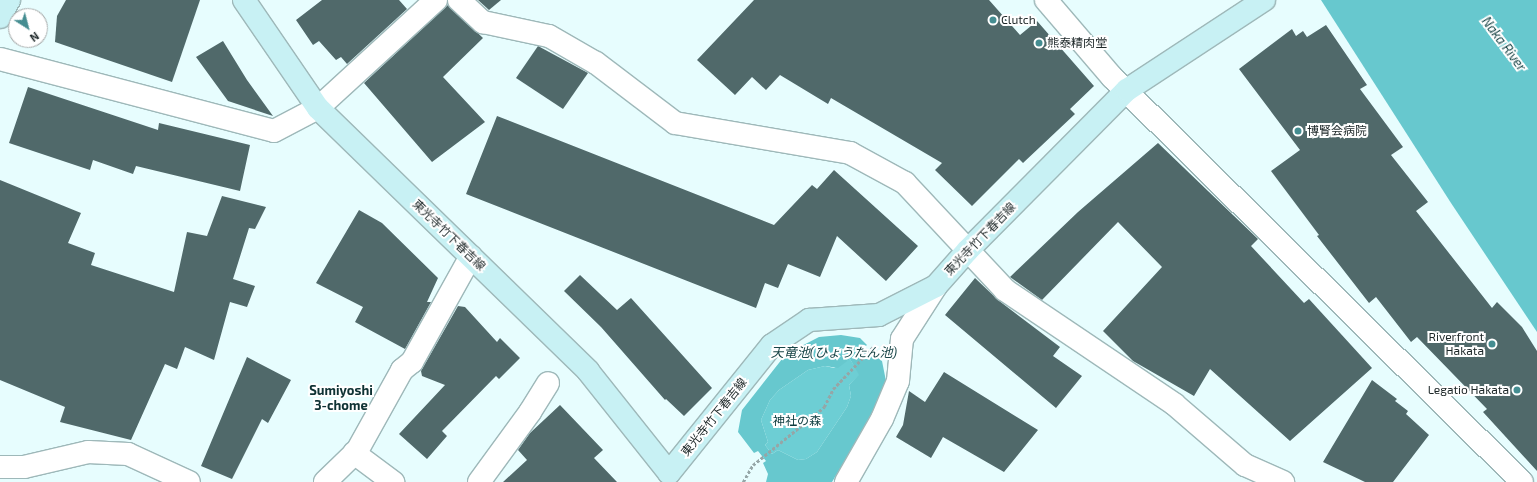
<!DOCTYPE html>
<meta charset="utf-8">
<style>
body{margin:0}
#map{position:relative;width:1537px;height:482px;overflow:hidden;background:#e7fdfe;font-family:"Exo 2","Noto Sans JP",sans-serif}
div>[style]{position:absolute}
.forest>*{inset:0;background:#6dced4}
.water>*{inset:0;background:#67c8ce}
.building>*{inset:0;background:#50696a}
.path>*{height:2.5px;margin-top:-1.25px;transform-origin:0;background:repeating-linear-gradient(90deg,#95a6a7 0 3px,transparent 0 5px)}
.roads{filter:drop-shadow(1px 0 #9eb8b9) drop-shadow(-1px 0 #9eb8b9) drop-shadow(0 1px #9eb8b9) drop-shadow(0 -1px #9eb8b9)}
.minor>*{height:22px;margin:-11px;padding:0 11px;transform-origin:11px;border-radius:11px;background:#fff}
.secondary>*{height:22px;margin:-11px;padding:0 11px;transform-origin:11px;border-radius:11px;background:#c8f1f4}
.dots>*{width:11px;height:11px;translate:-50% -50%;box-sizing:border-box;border:2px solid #fff;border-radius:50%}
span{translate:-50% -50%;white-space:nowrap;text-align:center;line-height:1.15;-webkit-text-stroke:4px #fff;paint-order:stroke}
.poi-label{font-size:12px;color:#1d2728}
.left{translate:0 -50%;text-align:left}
.right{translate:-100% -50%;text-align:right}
.street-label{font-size:12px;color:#1d2728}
.park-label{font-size:12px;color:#0c3b3e}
.water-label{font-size:13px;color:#184547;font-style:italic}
.neighbourhood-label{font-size:13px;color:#0f3234;font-weight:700}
.north{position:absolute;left:8px;top:8px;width:40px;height:40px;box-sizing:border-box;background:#fff;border:1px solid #a5a9a9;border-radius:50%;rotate:144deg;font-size:11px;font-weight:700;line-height:16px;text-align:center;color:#1d2728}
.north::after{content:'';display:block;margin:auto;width:14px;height:18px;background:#458d91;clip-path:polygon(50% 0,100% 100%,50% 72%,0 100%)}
</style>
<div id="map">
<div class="forest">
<div style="clip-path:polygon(850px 359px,860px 375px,849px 385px,851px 396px,847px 407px,817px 452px,806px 459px,798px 460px,778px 450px,772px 454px,765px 445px,768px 442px,761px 420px,770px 400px,779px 390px,808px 370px,825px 366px,834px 368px)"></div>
</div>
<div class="water">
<div style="clip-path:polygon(1321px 0,1537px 0,1537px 332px,1451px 203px)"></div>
<div style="clip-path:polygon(evenodd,841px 335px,860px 338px,867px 345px,863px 349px,868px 356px,874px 352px,882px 361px,886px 381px,878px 405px,832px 482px,766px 482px,768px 474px,763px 463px,766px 461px,758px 451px,754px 453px,738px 432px,742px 410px,786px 354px,819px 337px,841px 335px,850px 359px,859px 375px,849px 385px,851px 396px,847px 407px,817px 452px,806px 459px,798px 460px,778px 450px,772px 454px,765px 445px,768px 442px,761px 420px,770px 400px,779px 390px,808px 370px,825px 366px,838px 368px,850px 359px)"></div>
</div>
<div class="building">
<div style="clip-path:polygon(66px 0,200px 0,172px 82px,55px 42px,57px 16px)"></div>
<div style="clip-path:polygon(322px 0,399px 0,407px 9px,347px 64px,341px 57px,336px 60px,319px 41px,313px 45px,296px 20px)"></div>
<div style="clip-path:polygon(478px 0,501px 0,489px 10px)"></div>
<div style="clip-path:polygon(754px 0,989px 0,1020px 35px,1037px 21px,1094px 86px,1070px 109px,1075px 114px,1023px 163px,1019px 159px,972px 206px,935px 170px,942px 163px,831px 98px,828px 104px,780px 75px,766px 90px,752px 77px,735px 95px,697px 60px)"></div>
<div style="clip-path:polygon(448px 5px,483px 38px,443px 77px,485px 122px,432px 162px,364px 83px)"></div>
<div style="clip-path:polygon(1326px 25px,1367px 85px,1360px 89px,1403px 147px,1391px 155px,1428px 202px,1416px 211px,1492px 308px,1497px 302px,1522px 327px,1537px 351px,1537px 471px,1483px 412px,1487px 409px,1417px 337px,1411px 342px,1376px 297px,1369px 303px,1317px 236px,1319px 235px,1271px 171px,1300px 150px,1239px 69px,1292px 29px,1296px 36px,1303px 31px,1307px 37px)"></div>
<div style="clip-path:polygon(223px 41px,247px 80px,273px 116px,228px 101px,196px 57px)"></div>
<div style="clip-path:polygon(538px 46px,588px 73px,563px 109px,516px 78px)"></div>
<div style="clip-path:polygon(28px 87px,158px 130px,159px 123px,250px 145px,240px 191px,136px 166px,133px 174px,93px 160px,90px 170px,9px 143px)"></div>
<div style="clip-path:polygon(497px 116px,774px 225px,812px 185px,817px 189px,834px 170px,918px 246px,886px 281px,837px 236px,820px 277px,788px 264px,778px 288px,765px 283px,756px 308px,466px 194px)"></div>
<div style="clip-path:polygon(1158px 143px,1258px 239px,1251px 246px,1304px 303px,1309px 299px,1372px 368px,1290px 441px,1210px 369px,1194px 396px,1133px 361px,1103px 331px,1162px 267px,1118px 222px,1042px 300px,1010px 277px,1078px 212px)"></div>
<div style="clip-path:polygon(0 180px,81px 213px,68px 243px,95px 253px,91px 265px,174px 292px,187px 232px,207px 236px,222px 196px,266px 207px,255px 229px,249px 228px,233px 279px,255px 286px,247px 307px,230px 302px,214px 360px,185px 347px,177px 369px,165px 364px,131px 440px,60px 422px,65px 407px,0 380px)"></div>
<div style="clip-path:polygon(359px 210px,382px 223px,438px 278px,427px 302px,431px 302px,405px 349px,355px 322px,363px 307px,316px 283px)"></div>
<div style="clip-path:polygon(580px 275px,617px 310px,631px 298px,712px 388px,684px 416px,666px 399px,665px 400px,601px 327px,564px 291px)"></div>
<div style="clip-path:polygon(975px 278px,998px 300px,1060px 347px,1053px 356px,1082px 376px,1056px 408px,945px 315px)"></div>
<div style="clip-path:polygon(458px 306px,465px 307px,497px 342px,500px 338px,520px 358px,499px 379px,496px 376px,442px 431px,447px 436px,427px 459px,399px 434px,445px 385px,422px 376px,421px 371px)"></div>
<div style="clip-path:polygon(247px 357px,291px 380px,268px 423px,262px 419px,232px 479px,201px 466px)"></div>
<div style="clip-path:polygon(944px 372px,1038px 430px,1004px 472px,943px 437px,931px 458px,896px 437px,903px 425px,909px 391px,925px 402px)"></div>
<div style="clip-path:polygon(1372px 380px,1397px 399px,1395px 401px,1408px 411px,1406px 414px,1429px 435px,1393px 482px,1365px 482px,1323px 462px)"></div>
<div style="clip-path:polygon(560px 405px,603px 450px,594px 458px,617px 482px,503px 482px,527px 460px,518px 450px,530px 433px)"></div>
</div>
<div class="path">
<div style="left:743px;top:482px;width:20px;rotate:-60deg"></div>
<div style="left:753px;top:465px;width:92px;rotate:-39.2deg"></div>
<div style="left:824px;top:407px;width:20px;rotate:-63deg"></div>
<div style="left:833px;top:389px;width:59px;rotate:-46.4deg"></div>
</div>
<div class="roads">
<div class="minor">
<div style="left:459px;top:0;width:33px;rotate:43deg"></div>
<div style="left:483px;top:22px;width:67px;rotate:12deg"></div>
<div style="left:549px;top:36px;width:54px;rotate:29.9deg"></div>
<div style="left:596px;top:63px;width:99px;rotate:37.2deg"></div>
<div style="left:675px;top:123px;width:178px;rotate:9.7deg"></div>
<div style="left:850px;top:153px;width:63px;rotate:28.6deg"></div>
<div style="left:905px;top:183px;width:146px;rotate:46.9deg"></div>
<div style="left:1005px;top:290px;width:204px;rotate:34deg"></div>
<div style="left:1174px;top:404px;width:94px;rotate:40.7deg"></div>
<div style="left:1245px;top:465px;width:42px;rotate:24.1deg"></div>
<div style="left:1046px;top:0;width:101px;rotate:49.4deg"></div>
<div style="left:1112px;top:77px;width:576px;rotate:44.65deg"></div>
<div style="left:0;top:59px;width:283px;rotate:14.7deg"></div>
<div style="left:274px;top:131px;width:50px;rotate:-27.6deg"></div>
<div style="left:318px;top:108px;width:160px;rotate:-42.5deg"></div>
<div style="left:354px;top:453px;width:49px;rotate:36.6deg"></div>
<div style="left:0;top:467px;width:24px"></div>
<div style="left:24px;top:467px;width:66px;rotate:-13.2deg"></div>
<div style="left:88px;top:452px;width:40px;rotate:2.9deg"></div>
<div style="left:128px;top:454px;width:67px;rotate:24.7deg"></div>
<div style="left:325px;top:482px;width:45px;rotate:-44.1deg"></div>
<div style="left:357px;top:451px;width:93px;rotate:-60.9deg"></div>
<div style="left:402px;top:370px;width:13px;rotate:-39deg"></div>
<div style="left:412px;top:362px;width:121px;rotate:-60.9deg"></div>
<div style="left:479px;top:482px;width:87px;rotate:-53.9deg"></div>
<div style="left:530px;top:412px;width:34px;rotate:-58deg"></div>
<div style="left:846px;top:482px;width:73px;rotate:-60.3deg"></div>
<div style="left:882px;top:419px;width:41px;rotate:-67.2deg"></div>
<div style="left:898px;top:381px;width:42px;rotate:-84.6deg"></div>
<div style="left:902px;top:339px;width:63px;rotate:-57.3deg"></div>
</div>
<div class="secondary">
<div style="left:244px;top:0;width:131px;rotate:55.6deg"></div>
<div style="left:318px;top:108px;width:377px;rotate:44.2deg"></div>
<div style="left:588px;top:371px;width:130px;rotate:51.5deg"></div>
<div style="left:669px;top:473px;width:164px;rotate:-51.2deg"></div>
<div style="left:772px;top:345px;width:45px;rotate:-34deg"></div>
<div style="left:809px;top:320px;width:70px;rotate:-4.1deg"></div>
<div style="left:879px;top:315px;width:64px;rotate:-27deg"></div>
<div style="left:936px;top:286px;width:48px;rotate:-48.4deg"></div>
<div style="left:968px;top:250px;width:226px;rotate:-45.2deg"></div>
<div style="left:1127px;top:90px;width:164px;rotate:-33.3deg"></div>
<div style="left:0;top:17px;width:19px;rotate:-62deg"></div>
</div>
</div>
<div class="dots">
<div style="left:993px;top:20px;background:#458d91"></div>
<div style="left:1039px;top:43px;background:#458d91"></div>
<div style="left:1298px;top:131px;background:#458d91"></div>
<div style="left:1492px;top:344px;background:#458d91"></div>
<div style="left:1517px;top:390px;background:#458d91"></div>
</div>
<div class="poi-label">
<span class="left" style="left:1001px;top:20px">Clutch</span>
<span class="left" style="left:1047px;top:43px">熊泰精肉堂</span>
<span class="left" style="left:1307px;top:131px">博腎会病院</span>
<span class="right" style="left:1484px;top:344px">Riverfront<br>Hakata</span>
<span class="right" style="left:1509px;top:390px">Legatio Hakata</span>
</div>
<div class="street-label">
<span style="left:449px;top:235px;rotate:44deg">東光寺竹下春吉線</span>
<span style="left:980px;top:239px;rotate:-46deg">東光寺竹下春吉線</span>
<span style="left:714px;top:417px;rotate:-51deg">東光寺竹下春吉線</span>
</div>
<div class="park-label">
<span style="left:797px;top:421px">神社の森</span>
</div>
<div class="water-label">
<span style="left:1504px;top:44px;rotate:53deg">Naka River</span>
<span style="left:834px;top:352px">天竜池(ひょうたん池)</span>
</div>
<div class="neighbourhood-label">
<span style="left:341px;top:398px">Sumiyoshi<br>3-chome</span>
</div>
<div class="north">N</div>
</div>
